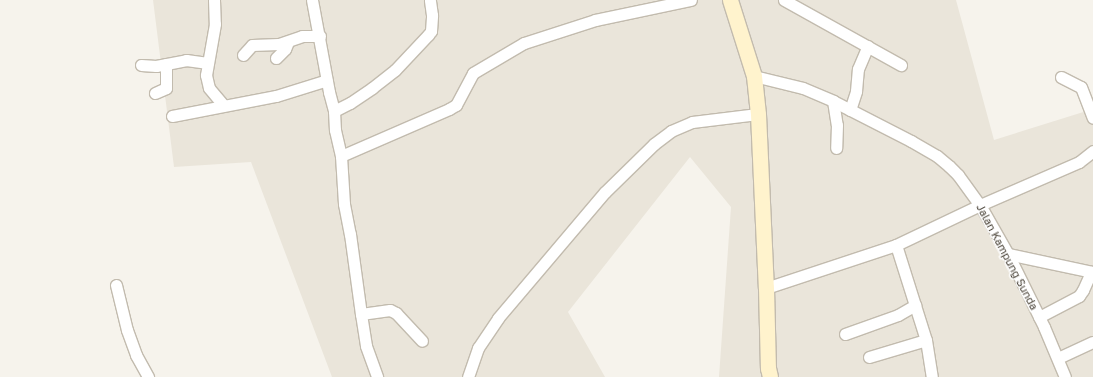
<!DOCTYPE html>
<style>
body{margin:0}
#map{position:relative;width:1093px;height:377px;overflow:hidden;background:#f6f3ec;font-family:"Golos Text",sans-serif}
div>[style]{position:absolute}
.residential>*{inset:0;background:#eae5da}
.roads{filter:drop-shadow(1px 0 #c2bbae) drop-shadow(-1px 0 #c2bbae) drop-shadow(0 1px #c2bbae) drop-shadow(0 -1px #c2bbae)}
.street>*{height:11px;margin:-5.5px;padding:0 5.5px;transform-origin:5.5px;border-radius:5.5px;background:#fff}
.secondary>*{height:15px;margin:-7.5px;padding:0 7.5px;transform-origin:7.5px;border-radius:7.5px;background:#fff3cd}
span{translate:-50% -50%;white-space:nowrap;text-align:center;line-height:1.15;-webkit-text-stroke:3px #fff;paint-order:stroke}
.street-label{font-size:11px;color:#4b4439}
</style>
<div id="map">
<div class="residential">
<div style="clip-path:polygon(153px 0,956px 0,994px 140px,1093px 109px,1093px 377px,719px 377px,731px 207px,690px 157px,568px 312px,605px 377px,332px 377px,251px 162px,174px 167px)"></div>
</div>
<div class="roads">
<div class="street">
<div style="left:214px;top:0;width:24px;rotate:88deg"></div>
<div style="left:215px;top:24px;width:52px;rotate:100deg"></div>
<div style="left:206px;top:75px;width:13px;rotate:77deg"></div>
<div style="left:209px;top:88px;width:23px;rotate:50deg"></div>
<div style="left:312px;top:0;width:94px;rotate:79.5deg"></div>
<div style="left:329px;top:92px;width:20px;rotate:75deg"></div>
<div style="left:334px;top:111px;width:18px;rotate:-27deg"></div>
<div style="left:350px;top:103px;width:27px;rotate:-34deg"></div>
<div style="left:372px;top:88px;width:29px;rotate:-38deg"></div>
<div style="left:395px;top:70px;width:48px;rotate:-46.7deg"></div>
<div style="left:428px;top:35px;width:5px;rotate:-53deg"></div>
<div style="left:431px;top:31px;width:16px;rotate:-86deg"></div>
<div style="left:432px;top:15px;width:15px;rotate:-98deg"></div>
<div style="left:784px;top:0;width:134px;rotate:29.1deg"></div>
<div style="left:243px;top:55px;width:13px;rotate:-48deg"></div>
<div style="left:252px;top:45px;width:27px;rotate:-2deg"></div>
<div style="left:279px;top:44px;width:24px;rotate:-19deg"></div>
<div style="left:302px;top:36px;width:18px"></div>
<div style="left:276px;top:58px;width:13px;rotate:-45deg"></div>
<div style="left:285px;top:49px;width:8px;rotate:-67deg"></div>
<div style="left:141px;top:65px;width:15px;rotate:4deg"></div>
<div style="left:156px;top:66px;width:31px;rotate:-11deg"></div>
<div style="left:186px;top:60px;width:22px;rotate:8deg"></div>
<div style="left:754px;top:76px;width:50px;rotate:13.8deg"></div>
<div style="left:803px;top:88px;width:33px;rotate:23deg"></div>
<div style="left:833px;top:101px;width:88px;rotate:27.1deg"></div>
<div style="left:911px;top:141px;width:30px;rotate:30deg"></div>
<div style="left:937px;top:156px;width:16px;rotate:40deg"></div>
<div style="left:949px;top:166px;width:13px;rotate:45deg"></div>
<div style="left:958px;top:175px;width:37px;rotate:54deg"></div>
<div style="left:980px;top:205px;width:56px;rotate:60.3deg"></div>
<div style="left:1008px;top:254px;width:81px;rotate:63.7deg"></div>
<div style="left:1044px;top:327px;width:54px;rotate:67.2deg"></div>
<div style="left:1061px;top:77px;width:22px;rotate:27deg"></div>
<div style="left:1081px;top:87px;width:33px;rotate:69deg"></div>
<div style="left:155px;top:93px;width:12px;rotate:-24deg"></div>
<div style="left:166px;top:88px;width:24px;rotate:-90deg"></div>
<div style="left:833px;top:101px;width:24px;rotate:81deg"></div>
<div style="left:837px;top:125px;width:23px;rotate:92deg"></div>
<div style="left:850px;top:110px;width:20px;rotate:-72deg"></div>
<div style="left:856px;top:91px;width:22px;rotate:-85deg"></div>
<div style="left:858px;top:69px;width:25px;rotate:-67deg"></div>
<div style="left:334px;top:111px;width:19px;rotate:87deg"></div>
<div style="left:335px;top:130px;width:27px;rotate:77deg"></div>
<div style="left:341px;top:156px;width:48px;rotate:86.4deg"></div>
<div style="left:344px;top:204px;width:31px;rotate:79deg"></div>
<div style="left:350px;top:234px;width:81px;rotate:82.2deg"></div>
<div style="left:361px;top:314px;width:32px;rotate:81deg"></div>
<div style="left:366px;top:346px;width:33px;rotate:70deg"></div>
<div style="left:172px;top:116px;width:106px;rotate:-10.9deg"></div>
<div style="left:276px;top:96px;width:53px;rotate:-17.4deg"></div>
<div style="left:341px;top:156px;width:118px;rotate:-23.5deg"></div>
<div style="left:449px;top:109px;width:8px;rotate:-30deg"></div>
<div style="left:456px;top:105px;width:36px;rotate:-62deg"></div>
<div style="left:473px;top:73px;width:59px;rotate:-30.5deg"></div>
<div style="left:524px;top:43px;width:75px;rotate:-17.9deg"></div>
<div style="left:595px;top:20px;width:98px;rotate:-11.8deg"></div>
<div style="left:896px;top:245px;width:100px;rotate:72.5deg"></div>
<div style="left:926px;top:340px;width:37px;rotate:81deg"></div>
<div style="left:1008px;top:254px;width:87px;rotate:12deg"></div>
<div style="left:116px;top:285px;width:46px;rotate:76.3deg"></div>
<div style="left:127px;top:330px;width:27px;rotate:70deg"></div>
<div style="left:136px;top:355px;width:25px;rotate:61deg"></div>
<div style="left:766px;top:288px;width:137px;rotate:-18.3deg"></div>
<div style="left:896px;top:245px;width:93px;rotate:-25.5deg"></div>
<div style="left:980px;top:205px;width:108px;rotate:-23.5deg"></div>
<div style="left:1079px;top:162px;width:18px;rotate:-38deg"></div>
<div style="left:361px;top:314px;width:29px;rotate:-8deg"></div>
<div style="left:390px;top:310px;width:7px;rotate:27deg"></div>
<div style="left:396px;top:313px;width:38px;rotate:47deg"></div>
<div style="left:1039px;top:317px;width:45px;rotate:-27.7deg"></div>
<div style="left:1079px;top:296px;width:7px;rotate:-56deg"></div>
<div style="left:1083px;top:290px;width:20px;rotate:-66deg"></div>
<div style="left:845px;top:334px;width:56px;rotate:-19.7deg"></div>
<div style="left:898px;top:315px;width:20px;rotate:-30deg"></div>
<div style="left:869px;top:357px;width:59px;rotate:-16.6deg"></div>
<div style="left:1058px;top:358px;width:38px;rotate:-25deg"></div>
<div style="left:468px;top:377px;width:31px;rotate:-71deg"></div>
<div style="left:478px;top:348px;width:36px;rotate:-56deg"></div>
<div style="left:498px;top:318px;width:165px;rotate:-49.7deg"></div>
<div style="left:605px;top:192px;width:69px;rotate:-44.4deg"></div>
<div style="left:654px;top:144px;width:21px;rotate:-37deg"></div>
<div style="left:671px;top:131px;width:23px;rotate:-23deg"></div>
<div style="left:692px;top:122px;width:66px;rotate:-6.9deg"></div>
</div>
<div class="secondary">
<div style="left:730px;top:0;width:80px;rotate:72.5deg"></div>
<div style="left:754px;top:76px;width:38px;rotate:84deg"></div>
<div style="left:758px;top:114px;width:174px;rotate:87.4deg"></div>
<div style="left:766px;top:288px;width:80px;rotate:88.6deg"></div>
<div style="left:768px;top:368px;width:9px;rotate:77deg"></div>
</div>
</div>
<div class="street-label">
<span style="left:1007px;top:257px;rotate:62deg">Jalan Kampung Sunda</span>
</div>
</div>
